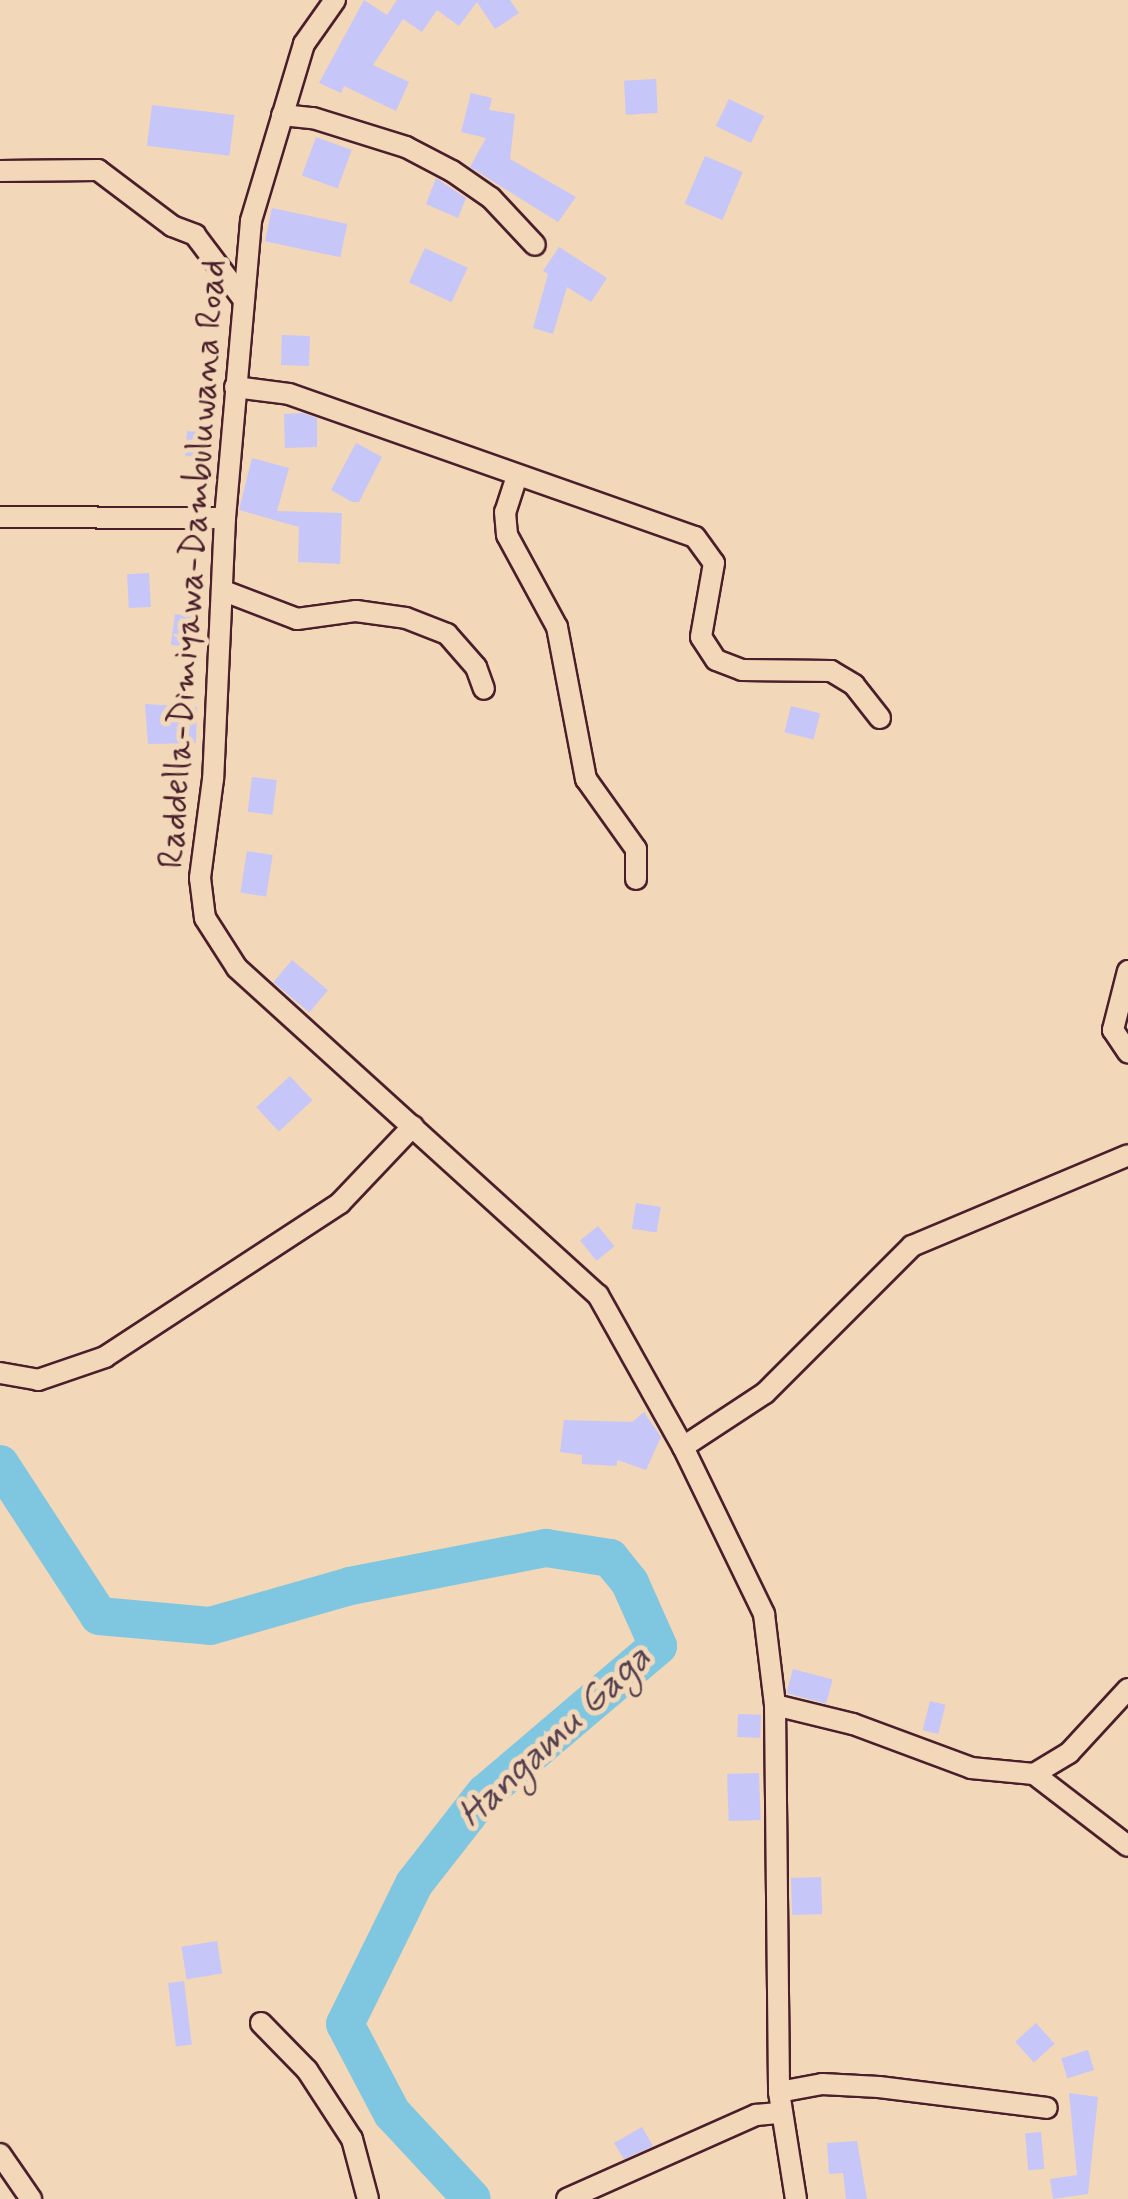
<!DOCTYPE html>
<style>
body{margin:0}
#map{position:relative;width:1128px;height:2199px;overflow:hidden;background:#f2d7b9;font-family:Mynerve,sans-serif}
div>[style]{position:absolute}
.river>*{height:38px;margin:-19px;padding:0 19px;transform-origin:19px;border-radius:19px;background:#7fc6e0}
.building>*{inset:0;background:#c7c6f8;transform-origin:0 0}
.roads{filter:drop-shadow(2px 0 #4a1f2b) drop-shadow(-2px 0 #4a1f2b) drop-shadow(0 2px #4a1f2b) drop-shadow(0 -2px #4a1f2b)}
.minor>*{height:20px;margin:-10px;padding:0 10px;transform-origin:10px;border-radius:10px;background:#f2d7b9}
span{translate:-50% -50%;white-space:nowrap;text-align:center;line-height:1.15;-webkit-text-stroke:10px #f2d7b9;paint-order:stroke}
.street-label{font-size:35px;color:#4a1f2b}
.water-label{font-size:38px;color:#55404f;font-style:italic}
</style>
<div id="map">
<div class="river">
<div style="left:0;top:1464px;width:181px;rotate:56.9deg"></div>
<div style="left:99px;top:1616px;width:111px;rotate:5.1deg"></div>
<div style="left:210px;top:1626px;width:146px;rotate:-15.9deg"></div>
<div style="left:350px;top:1586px;width:200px;rotate:-11deg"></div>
<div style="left:546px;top:1548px;width:65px;rotate:8.9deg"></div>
<div style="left:610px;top:1558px;width:32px;rotate:51deg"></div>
<div style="left:630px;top:1583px;width:69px;rotate:66deg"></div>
<div style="left:658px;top:1646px;width:227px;rotate:139.6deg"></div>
<div style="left:485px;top:1793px;width:115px;rotate:128deg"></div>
<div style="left:414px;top:1884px;width:156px;rotate:116.2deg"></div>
<div style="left:345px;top:2024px;width:101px;rotate:62.2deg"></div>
<div style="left:392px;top:2113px;width:117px;rotate:47.1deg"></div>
</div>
<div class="building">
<div style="clip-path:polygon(364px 0,387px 15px,397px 0,510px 0,519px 13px,495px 29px,477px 2px,459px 26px,437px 10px,422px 32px,403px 19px,373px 65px,409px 82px,396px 111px,344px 86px,341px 93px,319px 83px)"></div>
<div style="left:656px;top:79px;width:34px;height:32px;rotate:87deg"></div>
<div style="clip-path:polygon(471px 93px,492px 98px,489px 110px,515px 114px,510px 159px,576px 197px,558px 222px,470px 167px,486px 138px,461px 132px)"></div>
<div style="left:729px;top:99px;width:39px;height:30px;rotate:26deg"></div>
<div style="left:152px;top:105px;width:83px;height:41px;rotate:7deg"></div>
<div style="left:316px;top:137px;width:38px;height:41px;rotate:20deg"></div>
<div style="left:705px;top:156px;width:41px;height:52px;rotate:23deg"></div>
<div style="clip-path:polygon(436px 178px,466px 198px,458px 218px,426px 204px)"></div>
<div style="left:272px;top:208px;width:77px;height:34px;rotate:12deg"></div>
<div style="clip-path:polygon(559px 247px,607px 278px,591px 302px,567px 287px,553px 334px,533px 328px,548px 274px,543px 271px)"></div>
<div style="left:425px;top:248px;width:47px;height:38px;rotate:25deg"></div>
<div style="left:282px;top:335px;width:28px;height:30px;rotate:2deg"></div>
<div style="clip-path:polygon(303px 413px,317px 418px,317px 447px,285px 448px,284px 414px)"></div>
<div style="left:187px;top:431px;width:28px;height:25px;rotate:4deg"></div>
<div style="clip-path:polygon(356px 443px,382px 457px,359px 502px,352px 502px,331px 490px)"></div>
<div style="clip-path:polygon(252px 458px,289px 468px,277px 511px,342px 513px,340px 564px,298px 562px,299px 527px,239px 510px)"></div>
<div style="left:149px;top:573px;width:34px;height:22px;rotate:87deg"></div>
<div style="left:175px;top:614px;width:21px;height:31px;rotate:8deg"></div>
<div style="clip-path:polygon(145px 704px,197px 707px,196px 743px,148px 744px)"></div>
<div style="left:791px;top:706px;width:30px;height:27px;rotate:14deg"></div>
<div style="left:252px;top:777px;width:25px;height:35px;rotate:7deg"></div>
<div style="left:247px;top:851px;width:26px;height:42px;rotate:9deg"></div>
<div style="left:292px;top:960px;width:47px;height:29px;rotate:40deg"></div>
<div style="left:290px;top:1076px;width:33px;height:46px;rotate:47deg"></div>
<div style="left:636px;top:1203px;width:25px;height:26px;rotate:9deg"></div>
<div style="left:598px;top:1226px;width:26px;height:23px;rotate:51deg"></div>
<div style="clip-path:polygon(644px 1412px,661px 1437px,646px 1470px,617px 1460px,617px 1466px,582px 1464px,582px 1455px,560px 1452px,564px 1420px,632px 1422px)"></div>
<div style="left:793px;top:1669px;width:41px;height:25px;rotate:15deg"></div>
<div style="left:930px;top:1701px;width:16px;height:30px;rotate:14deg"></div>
<div style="left:738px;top:1714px;width:23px;height:23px;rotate:2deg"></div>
<div style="left:759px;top:1773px;width:47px;height:32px;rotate:88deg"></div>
<div style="left:821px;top:1877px;width:37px;height:30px;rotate:88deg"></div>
<div style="left:217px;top:1941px;width:33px;height:36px;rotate:81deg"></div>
<div style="left:184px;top:1981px;width:64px;height:16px;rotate:83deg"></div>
<div style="left:1036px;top:2023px;width:28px;height:28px;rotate:48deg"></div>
<div style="left:1088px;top:2050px;width:21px;height:28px;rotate:73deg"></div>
<div style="clip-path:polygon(1069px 2093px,1098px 2097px,1088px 2194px,1053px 2199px,1050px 2179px,1077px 2175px)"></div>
<div style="clip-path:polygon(642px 2127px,653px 2146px,624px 2159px,614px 2143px)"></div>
<div style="left:1041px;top:2132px;width:37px;height:16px;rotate:85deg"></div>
<div style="clip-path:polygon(857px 2141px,867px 2199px,846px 2199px,843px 2173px,829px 2174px,827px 2143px)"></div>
</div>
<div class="roads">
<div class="minor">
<div style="left:335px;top:0;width:54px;rotate:125.2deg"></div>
<div style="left:304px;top:44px;width:185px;rotate:106.7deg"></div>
<div style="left:251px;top:221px;width:298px;rotate:95deg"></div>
<div style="left:225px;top:518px;width:261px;rotate:92.6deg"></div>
<div style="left:213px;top:779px;width:100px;rotate:97.5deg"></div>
<div style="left:200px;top:878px;width:40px;rotate:82.9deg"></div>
<div style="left:205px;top:918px;width:59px;rotate:57.4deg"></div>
<div style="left:237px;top:968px;width:487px;rotate:42.2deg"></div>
<div style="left:598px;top:1295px;width:174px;rotate:60.8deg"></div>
<div style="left:683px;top:1447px;width:186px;rotate:64.1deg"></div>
<div style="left:764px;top:1614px;width:92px;rotate:83.1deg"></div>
<div style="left:775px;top:1705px;width:387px;rotate:89.4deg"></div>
<div style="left:779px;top:2092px;width:108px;rotate:81deg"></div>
<div style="left:282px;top:115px;width:31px;rotate:6deg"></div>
<div style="left:313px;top:118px;width:97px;rotate:17.3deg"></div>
<div style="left:406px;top:147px;width:52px;rotate:27.6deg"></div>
<div style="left:452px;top:171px;width:47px;rotate:34.7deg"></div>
<div style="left:491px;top:198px;width:64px;rotate:46.9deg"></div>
<div style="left:0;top:171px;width:98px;rotate:-0.6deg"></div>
<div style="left:98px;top:170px;width:93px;rotate:37.1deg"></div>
<div style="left:172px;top:226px;width:25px;rotate:21deg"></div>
<div style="left:195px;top:235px;width:81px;rotate:53deg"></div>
<div style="left:235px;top:387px;width:54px;rotate:7.4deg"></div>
<div style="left:289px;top:394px;width:430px;rotate:19.4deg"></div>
<div style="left:695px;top:537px;width:32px;rotate:54deg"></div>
<div style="left:714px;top:563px;width:75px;rotate:100deg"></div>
<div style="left:701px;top:637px;width:27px;rotate:57deg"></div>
<div style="left:716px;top:660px;width:28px;rotate:21deg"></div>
<div style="left:742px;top:670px;width:89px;rotate:0.6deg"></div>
<div style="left:831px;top:671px;width:27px;rotate:31deg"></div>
<div style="left:854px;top:685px;width:42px;rotate:51.8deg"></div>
<div style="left:517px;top:476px;width:38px;rotate:108deg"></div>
<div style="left:505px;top:512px;width:23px;rotate:85deg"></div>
<div style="left:507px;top:535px;width:105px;rotate:61.5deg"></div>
<div style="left:557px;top:627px;width:155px;rotate:79.2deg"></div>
<div style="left:586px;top:779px;width:86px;rotate:54.5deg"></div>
<div style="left:636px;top:849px;width:30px;rotate:90deg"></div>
<div style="left:0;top:517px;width:225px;rotate:0.3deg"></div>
<div style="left:224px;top:591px;width:78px;rotate:21deg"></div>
<div style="left:297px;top:619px;width:60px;rotate:-7.7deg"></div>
<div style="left:356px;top:611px;width:50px;rotate:8deg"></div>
<div style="left:406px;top:618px;width:44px;rotate:21.3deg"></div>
<div style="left:447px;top:634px;width:44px;rotate:48.7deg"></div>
<div style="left:476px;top:667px;width:23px;rotate:70deg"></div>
<div style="left:1128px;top:971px;width:61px;rotate:104.3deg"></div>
<div style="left:1113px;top:1030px;width:27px;rotate:56deg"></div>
<div style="left:0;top:1373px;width:39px;rotate:10deg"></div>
<div style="left:38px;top:1380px;width:71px;rotate:-18.9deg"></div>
<div style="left:105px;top:1357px;width:281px;rotate:-33.2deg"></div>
<div style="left:340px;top:1203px;width:106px;rotate:-46.5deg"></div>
<div style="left:683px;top:1447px;width:98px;rotate:-33.4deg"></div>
<div style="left:765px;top:1393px;width:208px;rotate:-45deg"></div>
<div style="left:912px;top:1246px;width:234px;rotate:-22.8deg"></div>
<div style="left:775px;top:1705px;width:80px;rotate:13.7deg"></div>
<div style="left:853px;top:1724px;width:126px;rotate:20.4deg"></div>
<div style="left:971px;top:1768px;width:63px;rotate:5.4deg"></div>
<div style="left:1034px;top:1774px;width:41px;rotate:-31deg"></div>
<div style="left:1069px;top:1753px;width:87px;rotate:-47.3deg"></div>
<div style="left:1034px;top:1774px;width:118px;rotate:37.5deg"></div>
<div style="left:261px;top:2023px;width:66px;rotate:45.6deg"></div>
<div style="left:307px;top:2070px;width:82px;rotate:56.9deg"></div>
<div style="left:352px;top:2139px;width:62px;rotate:75.1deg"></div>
<div style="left:779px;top:2092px;width:44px;rotate:-10.5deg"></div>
<div style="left:822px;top:2084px;width:57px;rotate:3deg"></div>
<div style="left:879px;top:2087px;width:169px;rotate:7.1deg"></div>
<div style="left:0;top:2154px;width:55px;rotate:55.4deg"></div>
<div style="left:567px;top:2199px;width:207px;rotate:-24deg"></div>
<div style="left:756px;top:2115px;width:25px;rotate:-5deg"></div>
</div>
</div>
<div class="street-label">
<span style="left:193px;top:564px;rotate:-86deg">Raddella-Dimiyawa-Dambuluwana Road</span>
</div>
<div class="water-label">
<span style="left:555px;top:1737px;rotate:-43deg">Hangamu Gaga</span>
</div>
</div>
